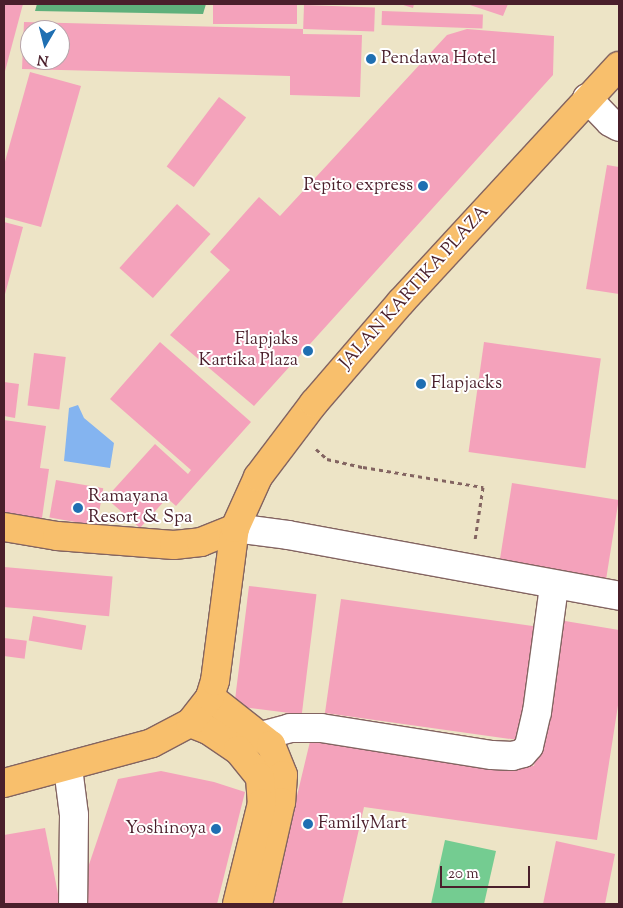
<!DOCTYPE html>
<style>
body{margin:0}
#map{position:relative;width:623px;height:908px;overflow:hidden;background:#ede4c6;font-family:"Sorts Mill Goudy",serif}
div>[style]{position:absolute}
.green>*{inset:0;background:#74cc91}
.forest>*{inset:0;background:#5fb07b}
.water>*{inset:0;background:#84b4f0}
.building>*{inset:0;background:#f4a2bb;transform-origin:0 0}
.path>*{height:3px;margin-top:-1.5px;transform-origin:0;background:repeating-linear-gradient(90deg,#836461 0 4px,transparent 0 8px)}
.roads{filter:drop-shadow(1px 0 #836461) drop-shadow(-1px 0 #836461) drop-shadow(0 1px #836461) drop-shadow(0 -1px #836461)}
.minor>*{height:28px;margin:-14px;padding:0 14px;transform-origin:14px;border-radius:14px;background:#fff}
.major>*{height:28px;margin:-14px;padding:0 14px;transform-origin:14px;border-radius:14px;background:#f8bf6c}
.dots>*{width:14px;height:14px;translate:-50% -50%;box-sizing:border-box;border:2px solid #fff;border-radius:50%}
span{translate:-50% -50%;white-space:nowrap;text-align:center;line-height:1.15;-webkit-text-stroke:4px #fff;paint-order:stroke}
.poi-label{font-size:18px;color:#4a1f2b}
.left{translate:0 -50%;text-align:left}
.right{translate:-100% -50%;text-align:right}
.street-label{font-size:18px;color:#4a1f2b}
.frame{position:absolute;inset:0;border:5px solid #4a1f2b;pointer-events:none}
.north{position:absolute;left:20px;top:20px;width:50px;height:50px;box-sizing:border-box;background:#fff;border:1px solid #b7a5aa;border-radius:50%;rotate:188deg;font-size:14px;font-weight:700;line-height:20px;text-align:center;color:#4a1f2b}
.north::after{content:'';display:block;margin:auto;width:18px;height:22px;background:#1f6fb2;clip-path:polygon(50% 0,100% 100%,50% 72%,0 100%)}
.scale{position:absolute;left:440px;top:866px;width:90px;height:22px;box-sizing:border-box;border:2px solid #4a1f2b;border-top:0;padding-left:6px;font-size:15px;line-height:18px;white-space:nowrap;color:#4a1f2b;-webkit-text-stroke:4px #fff;paint-order:stroke}
</style>
<div id="map">
<div class="green">
<div style="clip-path:polygon(445px 840px,496px 851px,484px 904px,431px 904px)"></div>
</div>
<div class="forest">
<div style="clip-path:polygon(37px 4px,206px 4px,203px 14px,35px 11px)"></div>
</div>
<div class="water">
<div style="clip-path:polygon(78px 405px,84px 418px,114px 443px,110px 468px,64px 461px,69px 408px)"></div>
</div>
<div class="building">
<div style="clip-path:polygon(4px 4px,23px 4px,4px 75px)"></div>
<div style="left:213px;top:4px;width:84px;height:20px"></div>
<div style="clip-path:polygon(400px 4px,414px 4px,413px 8px)"></div>
<div style="clip-path:polygon(467px 4px,508px 4px,503px 16px)"></div>
<div style="left:304px;top:5px;width:71px;height:24px;rotate:2deg"></div>
<div style="left:382px;top:11px;width:101px;height:14px;rotate:2deg"></div>
<div style="clip-path:polygon(evenodd,24px 22px,303px 29px,303px 34px,362px 35px,360px 97px,290px 95px,290px 76px,22px 69px,24px 22px,30px 30px,60px 30px,60px 60px,30px 60px,30px 30px)"></div>
<div style="clip-path:polygon(467px 29px,554px 36px,553px 75px,254px 406px,170px 335px,230px 270px,210px 252px,259px 197px,280px 216px,447px 35px)"></div>
<div style="clip-path:polygon(30px 72px,81px 86px,41px 227px,4px 217px,4px 165px)"></div>
<div style="left:219px;top:97px;width:34px;height:87px;rotate:37deg"></div>
<div style="clip-path:polygon(607px 165px,619px 167px,619px 294px,586px 289px)"></div>
<div style="left:177px;top:204px;width:45px;height:86px;rotate:42deg"></div>
<div style="clip-path:polygon(4px 222px,23px 227px,4px 298px)"></div>
<div style="clip-path:polygon(160px 342px,251px 422px,176px 506px,167px 498px,140px 528px,106px 498px,155px 444px,188px 474px,191px 470px,110px 399px)"></div>
<div style="left:484px;top:342px;width:118px;height:111px;rotate:8deg"></div>
<div style="left:34px;top:353px;width:32px;height:53px;rotate:7deg"></div>
<div style="clip-path:polygon(4px 382px,19px 384px,15px 418px,4px 416px)"></div>
<div style="clip-path:polygon(4px 420px,46px 426px,40px 468px,49px 469px,41px 525px,4px 520px)"></div>
<div style="left:56px;top:480px;width:48px;height:38px;rotate:10deg"></div>
<div style="left:512px;top:483px;width:108px;height:87px;rotate:9deg"></div>
<div style="left:4px;top:567px;width:109px;height:40px;rotate:5deg"></div>
<div style="left:249px;top:586px;width:68px;height:121px;rotate:7deg"></div>
<div style="left:341px;top:599px;width:197px;height:115px;rotate:8deg"></div>
<div style="left:33px;top:616px;width:54px;height:25px;rotate:10deg"></div>
<div style="clip-path:polygon(559px 620px,619px 630px,619px 699px,597px 840px,364px 807px,342px 904px,271px 904px,313px 729px,534px 766px)"></div>
<div style="left:4px;top:638px;width:23px;height:18px;rotate:7deg"></div>
<div style="clip-path:polygon(161px 771px,214px 782px,245px 792px,217px 904px,80px 904px,78px 897px,118px 779px)"></div>
<div style="clip-path:polygon(45px 828px,60px 904px,4px 904px,4px 835px)"></div>
<div style="clip-path:polygon(556px 841px,615px 854px,605px 904px,543px 904px)"></div>
</div>
<div class="path">
<div style="left:316px;top:449px;width:15px;rotate:42deg"></div>
<div style="left:327px;top:459px;width:37px;rotate:13deg"></div>
<div style="left:363px;top:467px;width:122px;rotate:9.5deg"></div>
<div style="left:483px;top:487px;width:54px;rotate:98.6deg"></div>
</div>
<div class="roads">
<div class="minor">
<div style="left:587px;top:98px;width:33px;rotate:46deg"></div>
<div style="left:610px;top:122px;width:10px;rotate:29deg"></div>
<div style="left:235px;top:528px;width:53px;rotate:7.5deg"></div>
<div style="left:288px;top:535px;width:337px;rotate:10.4deg"></div>
<div style="left:261px;top:736px;width:30px;rotate:-15deg"></div>
<div style="left:290px;top:728px;width:31px"></div>
<div style="left:321px;top:728px;width:173px;rotate:9deg"></div>
<div style="left:492px;top:755px;width:20px;rotate:3deg"></div>
<div style="left:512px;top:756px;width:11px;rotate:-15deg"></div>
<div style="left:523px;top:753px;width:9px;rotate:-49deg"></div>
<div style="left:529px;top:746px;width:35px;rotate:-77deg"></div>
<div style="left:537px;top:712px;width:127px;rotate:-82.3deg"></div>
<div style="left:68px;top:768px;width:47px;rotate:82.7deg"></div>
<div style="left:74px;top:815px;width:89px;rotate:90.6deg"></div>
</div>
<div class="major">
<div style="left:4px;top:527px;width:54px;rotate:9.6deg"></div>
<div style="left:57px;top:536px;width:117px;rotate:4.4deg"></div>
<div style="left:174px;top:545px;width:27px;rotate:-6deg"></div>
<div style="left:201px;top:542px;width:37px;rotate:-22deg"></div>
<div style="left:210px;top:697px;width:78px;rotate:38.2deg"></div>
<div style="left:271px;top:745px;width:32px;rotate:68deg"></div>
<div style="left:283px;top:775px;width:27px;rotate:94deg"></div>
<div style="left:281px;top:802px;width:105px;rotate:102.7deg"></div>
<div style="left:190px;top:723px;width:19px;rotate:21deg"></div>
<div style="left:208px;top:730px;width:36px;rotate:34deg"></div>
<div style="left:238px;top:750px;width:35px;rotate:51deg"></div>
<div style="left:260px;top:777px;width:26px;rotate:86deg"></div>
<div style="left:262px;top:803px;width:104px;rotate:103.9deg"></div>
<div style="left:4px;top:783px;width:153px;rotate:-15.1deg"></div>
<div style="left:152px;top:743px;width:43px;rotate:-27.8deg"></div>
<div style="left:190px;top:723px;width:33px;rotate:-52deg"></div>
<div style="left:210px;top:697px;width:17px;rotate:-73deg"></div>
<div style="left:215px;top:681px;width:154px;rotate:-82.6deg"></div>
<div style="left:235px;top:528px;width:56px;rotate:-65.7deg"></div>
<div style="left:258px;top:477px;width:93px;rotate:-52.9deg"></div>
<div style="left:314px;top:403px;width:133px;rotate:-49.3deg"></div>
<div style="left:401px;top:302px;width:321px;rotate:-47.3deg"></div>
</div>
</div>
<div class="dots">
<div style="left:371px;top:59px;background:#1f6fb2"></div>
<div style="left:423px;top:186px;background:#1f6fb2"></div>
<div style="left:308px;top:351px;background:#1f6fb2"></div>
<div style="left:421px;top:384px;background:#1f6fb2"></div>
<div style="left:78px;top:508px;background:#1f6fb2"></div>
<div style="left:308px;top:824px;background:#1f6fb2"></div>
<div style="left:216px;top:829px;background:#1f6fb2"></div>
</div>
<div class="poi-label">
<span class="left" style="left:381px;top:59px">Pendawa Hotel</span>
<span class="right" style="left:413px;top:186px">Pepito express</span>
<span class="right" style="left:298px;top:351px">Flapjaks<br>Kartika Plaza</span>
<span class="left" style="left:431px;top:384px">Flapjacks</span>
<span class="left" style="left:88px;top:508px">Ramayana<br>Resort &amp; Spa</span>
<span class="left" style="left:318px;top:824px">FamilyMart</span>
<span class="right" style="left:206px;top:829px">Yoshinoya</span>
</div>
<div class="street-label">
<span style="left:415px;top:288px;rotate:-48deg">JALAN KARTIKA PLAZA</span>
</div>
<div class="frame"></div>
<div class="north">N</div>
<div class="scale">20 m</div>
</div>
